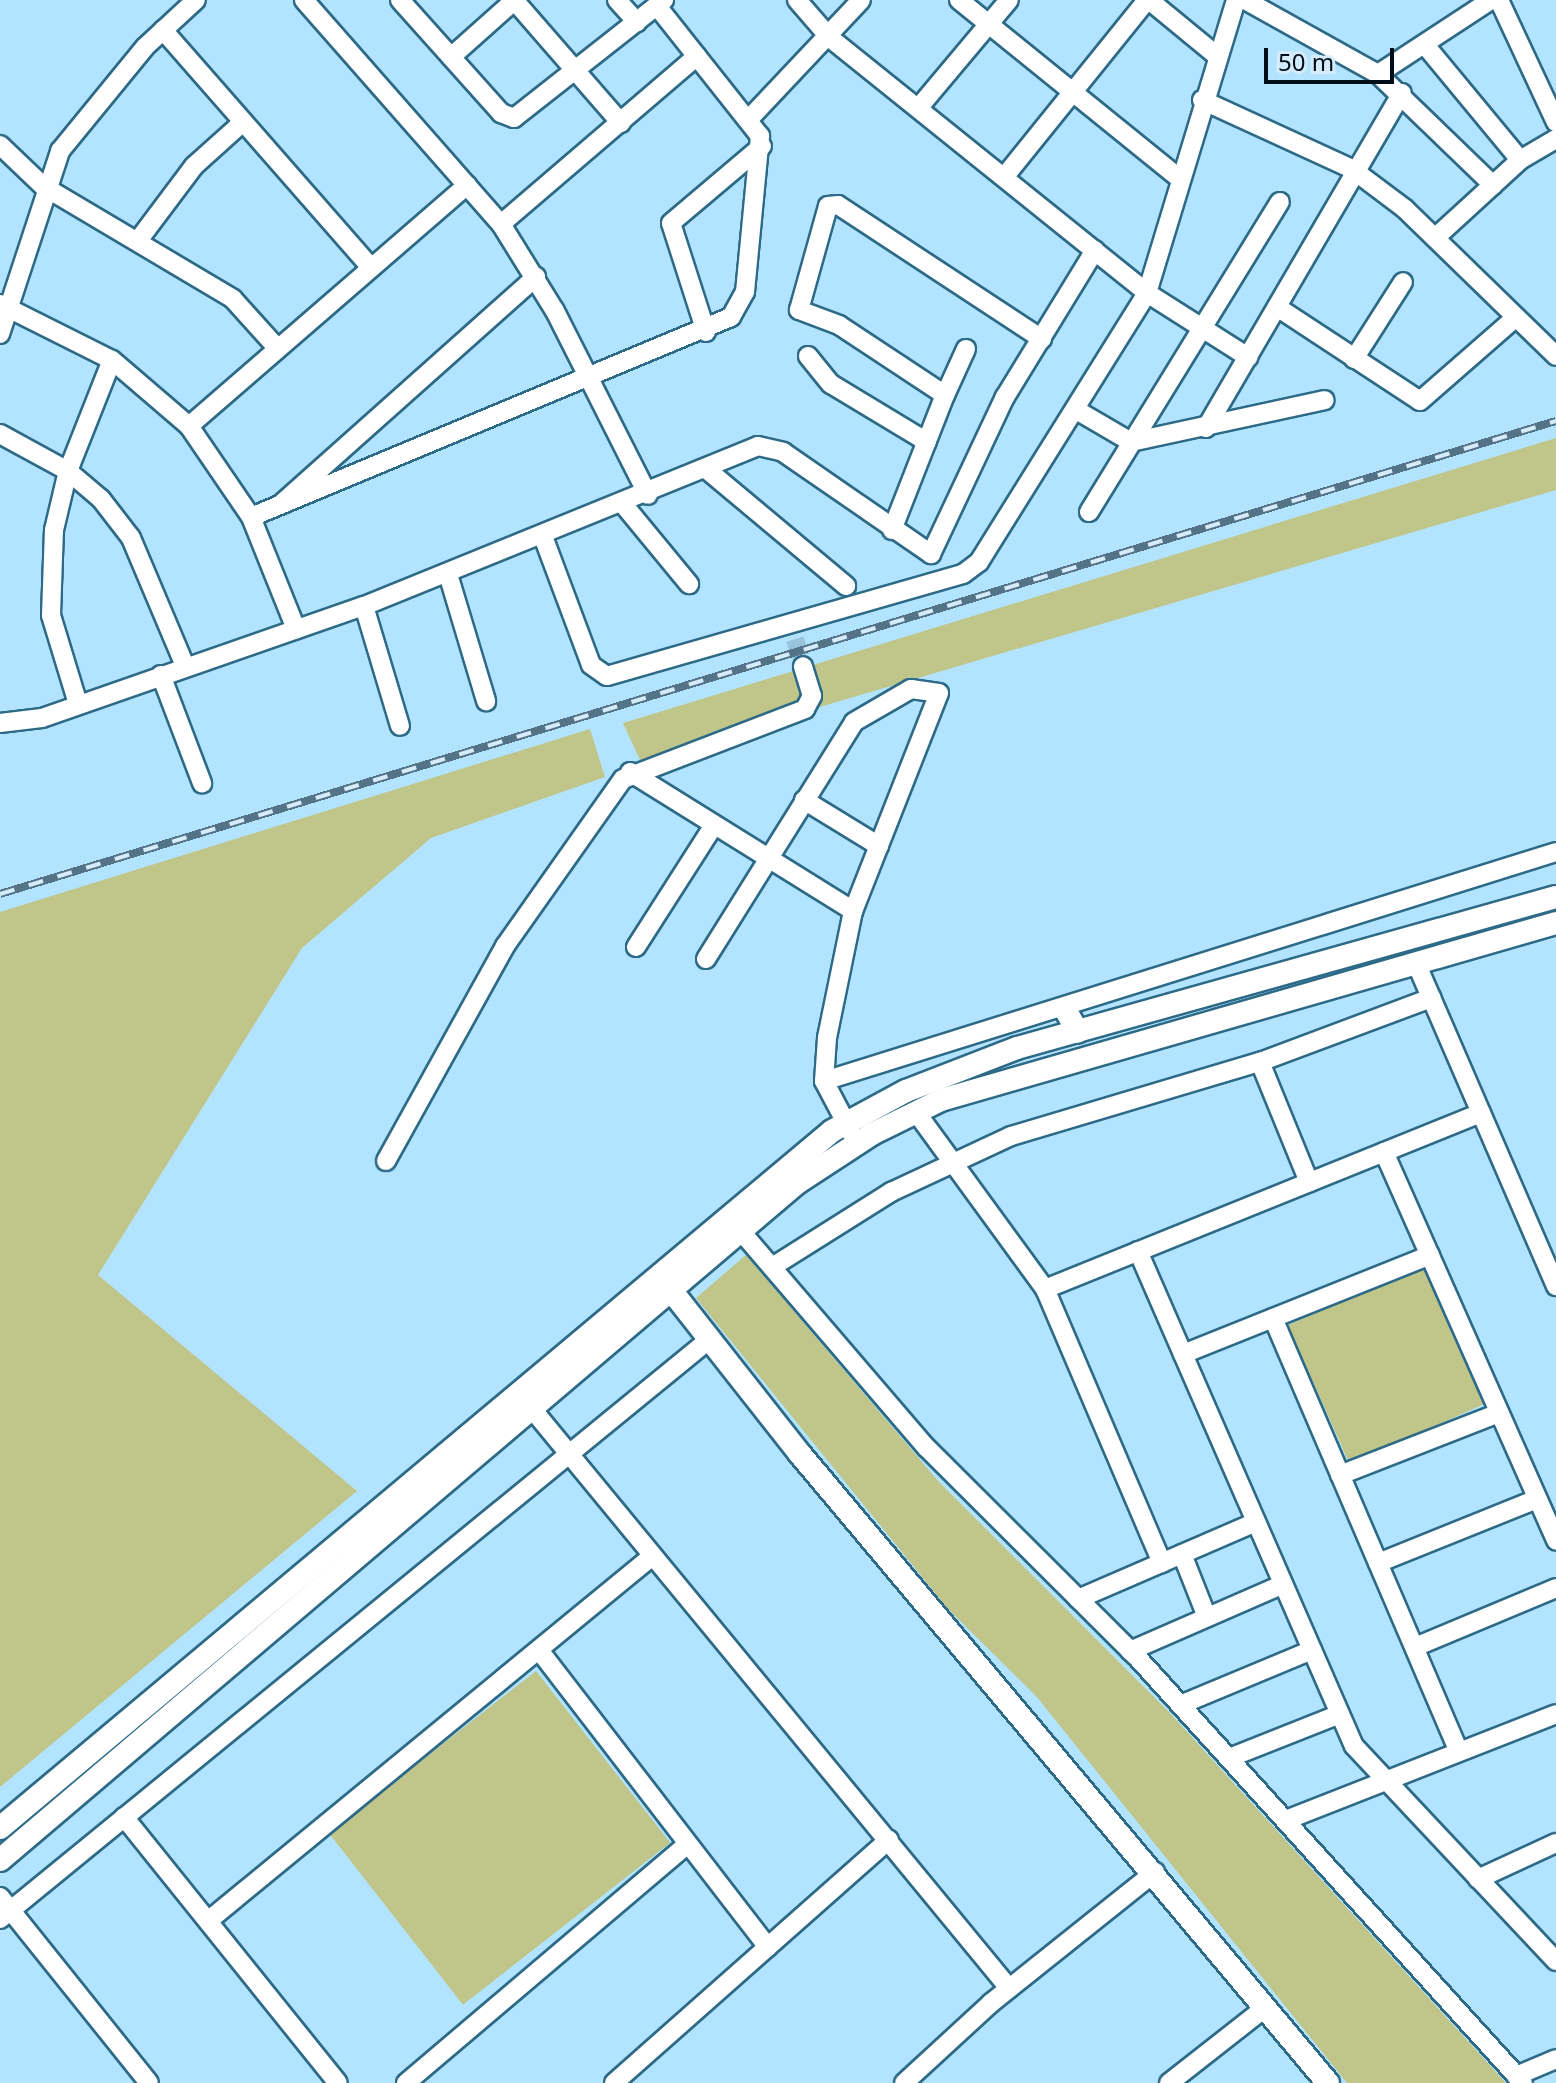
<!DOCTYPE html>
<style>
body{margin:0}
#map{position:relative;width:1556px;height:2083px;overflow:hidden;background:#b3e4ff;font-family:"Noto Sans",sans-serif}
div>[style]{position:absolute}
.green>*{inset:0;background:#c0c58a;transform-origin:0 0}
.minor-tunnel>*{height:18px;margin-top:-9px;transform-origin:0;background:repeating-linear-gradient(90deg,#98c4dc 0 18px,transparent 0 27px)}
.roads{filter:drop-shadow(2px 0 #2d6a87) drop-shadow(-2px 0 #2d6a87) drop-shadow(0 2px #2d6a87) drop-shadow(0 -2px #2d6a87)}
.minor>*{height:18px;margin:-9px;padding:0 9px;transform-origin:9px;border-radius:9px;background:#fff}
.tertiary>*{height:22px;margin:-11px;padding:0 11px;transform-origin:11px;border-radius:11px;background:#fff}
.rail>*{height:8px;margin-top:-4px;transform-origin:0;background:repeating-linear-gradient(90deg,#d5edfb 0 15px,#557386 0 30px);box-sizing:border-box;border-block:2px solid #557386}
span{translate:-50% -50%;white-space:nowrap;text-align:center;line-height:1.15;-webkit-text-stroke:7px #d5edfb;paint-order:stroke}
.scale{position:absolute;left:1264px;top:48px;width:130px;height:36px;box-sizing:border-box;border:4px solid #000e19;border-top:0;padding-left:10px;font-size:24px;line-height:28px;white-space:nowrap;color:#000e19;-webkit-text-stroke:6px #d5edfb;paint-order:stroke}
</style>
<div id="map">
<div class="green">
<div style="clip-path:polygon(1556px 438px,1556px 490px,640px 760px,623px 723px)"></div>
<div style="clip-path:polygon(590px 729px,605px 777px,431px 838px,302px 948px,98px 1275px,357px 1491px,0 1787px,0 912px)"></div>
<div style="clip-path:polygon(746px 1255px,939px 1482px,1170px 1713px,1506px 2083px,1347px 2083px,1036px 1696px,948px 1609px,696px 1298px)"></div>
<div style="left:1423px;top:1265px;width:152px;height:148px;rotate:66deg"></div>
<div style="left:536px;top:1671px;width:218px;height:263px;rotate:52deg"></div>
</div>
<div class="minor-tunnel">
<div style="left:795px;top:639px;width:28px;rotate:73deg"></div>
</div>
<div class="roads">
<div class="minor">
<div style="left:304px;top:0;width:298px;rotate:48.7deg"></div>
<div style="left:501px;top:224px;width:102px;rotate:58.2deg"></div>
<div style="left:555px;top:311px;width:206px;rotate:63.2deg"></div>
<div style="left:400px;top:0;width:152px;rotate:48.2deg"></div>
<div style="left:501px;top:113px;width:14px;rotate:21deg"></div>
<div style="left:514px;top:118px;width:191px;rotate:-38.2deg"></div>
<div style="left:514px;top:0;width:163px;rotate:49deg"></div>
<div style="left:617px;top:0;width:30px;rotate:48deg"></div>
<div style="left:797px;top:0;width:50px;rotate:49deg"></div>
<div style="left:830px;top:38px;width:407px;rotate:38.8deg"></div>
<div style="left:1147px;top:293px;width:120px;rotate:32.4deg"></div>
<div style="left:959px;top:0;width:283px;rotate:39deg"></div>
<div style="left:1149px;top:0;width:87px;rotate:39.4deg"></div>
<div style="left:1245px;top:0;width:152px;rotate:29.1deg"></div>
<div style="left:1378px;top:74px;width:160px;rotate:44deg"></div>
<div style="left:1499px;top:0;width:135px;rotate:65deg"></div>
<div style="left:163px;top:30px;width:316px;rotate:48.8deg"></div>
<div style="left:1425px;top:45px;width:149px;rotate:50.4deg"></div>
<div style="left:451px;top:57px;width:86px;rotate:-41.7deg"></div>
<div style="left:1378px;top:74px;width:135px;rotate:-33.2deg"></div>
<div style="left:1202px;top:100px;width:165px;rotate:24.7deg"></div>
<div style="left:1352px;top:169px;width:65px;rotate:36.9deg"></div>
<div style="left:1404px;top:208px;width:212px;rotate:44.2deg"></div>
<div style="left:920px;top:106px;width:138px;rotate:-50deg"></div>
<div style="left:749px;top:119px;width:163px;rotate:-46.7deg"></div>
<div style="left:0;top:145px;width:59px;rotate:43.6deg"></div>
<div style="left:43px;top:186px;width:221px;rotate:30.7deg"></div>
<div style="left:233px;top:299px;width:67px;rotate:48deg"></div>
<div style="left:1005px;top:176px;width:226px;rotate:-51.1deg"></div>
<div style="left:501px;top:224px;width:258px;rotate:-40.6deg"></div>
<div style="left:140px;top:238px;width:90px;rotate:-53.1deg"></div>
<div style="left:194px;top:166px;width:66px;rotate:-41.9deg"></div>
<div style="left:1435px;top:238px;width:115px;rotate:-42.5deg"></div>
<div style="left:1520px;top:160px;width:42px;rotate:-30.3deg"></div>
<div style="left:0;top:304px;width:125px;rotate:26.6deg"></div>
<div style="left:112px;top:360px;width:101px;rotate:40.6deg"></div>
<div style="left:189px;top:426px;width:110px;rotate:55.7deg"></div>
<div style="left:251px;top:517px;width:121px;rotate:68.1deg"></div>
<div style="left:1277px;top:307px;width:171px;rotate:33.3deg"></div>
<div style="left:1420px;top:401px;width:125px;rotate:-41.1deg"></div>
<div style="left:706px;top:332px;width:114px;rotate:-107.8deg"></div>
<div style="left:671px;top:223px;width:119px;rotate:-40.2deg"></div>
<div style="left:0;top:334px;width:193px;rotate:-71.8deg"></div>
<div style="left:60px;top:151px;width:134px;rotate:-50.7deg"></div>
<div style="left:145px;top:47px;width:69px;rotate:-42.7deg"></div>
<div style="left:966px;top:349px;width:51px;rotate:114.5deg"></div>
<div style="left:945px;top:395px;width:127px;rotate:-146.6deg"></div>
<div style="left:839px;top:325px;width:43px;rotate:-159.4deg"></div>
<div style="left:799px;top:310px;width:108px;rotate:-74.4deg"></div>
<div style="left:828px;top:206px;width:10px;rotate:-6deg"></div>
<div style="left:838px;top:205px;width:244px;rotate:33.3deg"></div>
<div style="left:808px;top:356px;width:36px;rotate:51deg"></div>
<div style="left:831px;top:384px;width:112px;rotate:31.1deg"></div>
<div style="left:1354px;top:359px;width:91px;rotate:-57.5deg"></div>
<div style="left:1078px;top:411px;width:61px;rotate:30.3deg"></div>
<div style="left:1131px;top:442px;width:198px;rotate:-12.2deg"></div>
<div style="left:189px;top:426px;width:368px;rotate:-40.9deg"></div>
<div style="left:1206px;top:428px;width:388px;rotate:-59.7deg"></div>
<div style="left:0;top:434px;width:77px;rotate:28.6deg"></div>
<div style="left:68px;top:471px;width:43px;rotate:40.3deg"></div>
<div style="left:101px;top:499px;width:49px;rotate:52.4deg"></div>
<div style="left:131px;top:538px;width:139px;rotate:67.1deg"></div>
<div style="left:705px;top:468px;width:184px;rotate:39.9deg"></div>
<div style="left:623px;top:504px;width:104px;rotate:50.5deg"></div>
<div style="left:280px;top:505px;width:343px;rotate:-41.7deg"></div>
<div style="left:1089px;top:512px;width:364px;rotate:-58.4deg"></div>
<div style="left:251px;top:517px;width:520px;rotate:-22.62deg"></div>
<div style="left:731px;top:317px;width:29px;rotate:-61deg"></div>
<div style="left:745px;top:292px;width:157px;rotate:-84.5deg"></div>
<div style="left:760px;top:136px;width:166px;rotate:-128.4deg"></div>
<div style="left:892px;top:530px;width:145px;rotate:-68.6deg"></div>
<div style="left:544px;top:539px;width:134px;rotate:69.5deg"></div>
<div style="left:591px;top:665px;width:19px;rotate:35deg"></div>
<div style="left:607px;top:676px;width:370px;rotate:-16deg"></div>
<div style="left:963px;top:574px;width:20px;rotate:-37deg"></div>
<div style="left:979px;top:562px;width:317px;rotate:-58deg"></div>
<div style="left:1147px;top:293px;width:306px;rotate:-73.1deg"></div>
<div style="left:448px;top:574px;width:133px;rotate:73.3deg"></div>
<div style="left:364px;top:606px;width:125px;rotate:73.3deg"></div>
<div style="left:161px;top:675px;width:116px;rotate:69.2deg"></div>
<div style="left:78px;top:704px;width:93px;rotate:-106.9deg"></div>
<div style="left:51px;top:615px;width:85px;rotate:-88deg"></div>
<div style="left:54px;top:530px;width:61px;rotate:-76.7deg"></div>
<div style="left:68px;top:471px;width:119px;rotate:-68.4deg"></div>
<div style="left:0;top:723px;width:42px;rotate:-6.8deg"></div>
<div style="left:42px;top:718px;width:341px;rotate:-19.2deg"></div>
<div style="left:364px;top:606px;width:425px;rotate:-22.1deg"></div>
<div style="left:758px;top:446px;width:26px;rotate:13deg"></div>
<div style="left:783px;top:452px;width:180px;rotate:34.6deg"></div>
<div style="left:931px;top:554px;width:174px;rotate:-64.8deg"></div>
<div style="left:1005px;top:397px;width:172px;rotate:-58.5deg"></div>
<div style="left:630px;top:772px;width:263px;rotate:31.9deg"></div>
<div style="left:804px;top:800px;width:88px;rotate:31.5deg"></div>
<div style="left:636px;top:947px;width:145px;rotate:-57.4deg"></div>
<div style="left:706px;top:959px;width:279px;rotate:-58deg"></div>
<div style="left:854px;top:722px;width:66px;rotate:-30.1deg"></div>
<div style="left:911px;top:689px;width:28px;rotate:8deg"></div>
<div style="left:939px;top:693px;width:234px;rotate:111.5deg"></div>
<div style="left:853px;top:911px;width:130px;rotate:101.6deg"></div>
<div style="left:827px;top:1038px;width:43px;rotate:94deg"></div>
<div style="left:824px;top:1081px;width:60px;rotate:62.2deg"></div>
<div style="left:1417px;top:965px;width:350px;rotate:66.6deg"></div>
<div style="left:1260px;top:1062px;width:130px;rotate:67.8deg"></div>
<div style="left:824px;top:1081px;width:767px;rotate:-17.37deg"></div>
<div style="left:916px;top:1112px;width:219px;rotate:53.9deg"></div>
<div style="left:1384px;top:1152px;width:425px;rotate:66.1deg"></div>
<div style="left:386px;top:1161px;width:246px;rotate:-61deg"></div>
<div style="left:505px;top:946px;width:204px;rotate:-54.8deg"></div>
<div style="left:623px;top:779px;width:195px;rotate:-21deg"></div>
<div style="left:805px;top:709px;width:15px;rotate:-62deg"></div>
<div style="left:812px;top:696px;width:31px;rotate:-107deg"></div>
<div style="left:733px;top:1222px;width:298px;rotate:49.4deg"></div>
<div style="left:927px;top:1448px;width:295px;rotate:44.9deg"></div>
<div style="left:1136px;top:1656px;width:576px;rotate:47.81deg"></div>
<div style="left:1138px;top:1251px;width:540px;rotate:66.43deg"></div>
<div style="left:1354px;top:1746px;width:295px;rotate:46.8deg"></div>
<div style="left:772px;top:1267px;width:141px;rotate:-32.2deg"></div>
<div style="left:891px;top:1192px;width:132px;rotate:-25deg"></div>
<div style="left:1011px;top:1136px;width:260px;rotate:-16.6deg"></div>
<div style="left:1260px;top:1062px;width:183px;rotate:-20.5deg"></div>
<div style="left:1273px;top:1318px;width:471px;rotate:66.8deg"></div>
<div style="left:1183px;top:1354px;width:266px;rotate:-21.8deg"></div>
<div style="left:533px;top:1410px;width:749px;rotate:50.53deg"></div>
<div style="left:1340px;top:1475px;width:171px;rotate:-21.3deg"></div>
<div style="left:1182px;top:1554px;width:68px;rotate:68.4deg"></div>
<div style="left:1162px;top:1563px;width:298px;rotate:-113.1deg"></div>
<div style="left:1045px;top:1289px;width:470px;rotate:-22deg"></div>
<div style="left:1378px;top:1563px;width:171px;rotate:-21.9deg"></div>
<div style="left:1078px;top:1599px;width:194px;rotate:-23.4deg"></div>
<div style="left:1415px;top:1647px;width:153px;rotate:-22.7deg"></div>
<div style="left:539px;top:1650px;width:375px;rotate:52.4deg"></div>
<div style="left:1130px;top:1651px;width:167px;rotate:-23.6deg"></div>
<div style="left:1180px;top:1705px;width:143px;rotate:-22.6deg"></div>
<div style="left:1229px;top:1758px;width:119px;rotate:-21.6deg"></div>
<div style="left:124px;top:1817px;width:341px;rotate:51.2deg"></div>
<div style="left:1286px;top:1820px;width:290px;rotate:-21.4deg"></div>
<div style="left:1478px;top:1879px;width:86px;rotate:-24.8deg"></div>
<div style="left:0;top:1897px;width:238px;rotate:51.3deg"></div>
<div style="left:0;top:1919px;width:917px;rotate:-39.25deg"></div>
<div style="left:208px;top:1921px;width:572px;rotate:-39.4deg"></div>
<div style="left:1516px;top:2076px;width:43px;rotate:-23deg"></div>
<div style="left:406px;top:2083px;width:368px;rotate:-40.3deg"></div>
<div style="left:614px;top:2083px;width:367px;rotate:-41.5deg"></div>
<div style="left:904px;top:2083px;width:118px;rotate:-42.6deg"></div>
<div style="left:991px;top:2003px;width:210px;rotate:-38.6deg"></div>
<div style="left:1169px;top:2083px;width:123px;rotate:-38.1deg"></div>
</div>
<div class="tertiary">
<div style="left:1065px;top:1009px;width:26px;rotate:61deg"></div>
<div style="left:663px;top:1280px;width:221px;rotate:51.8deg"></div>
<div style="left:800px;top:1454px;width:821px;rotate:49.99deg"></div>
<div style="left:0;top:1828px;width:1085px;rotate:-39.95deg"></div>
<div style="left:832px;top:1131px;width:84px;rotate:-28.4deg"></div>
<div style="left:906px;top:1091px;width:119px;rotate:-21.2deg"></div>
<div style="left:1017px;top:1048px;width:560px;rotate:-15.65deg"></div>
<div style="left:0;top:1860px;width:1046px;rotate:-40.35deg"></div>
<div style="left:797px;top:1183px;width:90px;rotate:-33.2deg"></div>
<div style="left:872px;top:1134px;width:77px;rotate:-26.2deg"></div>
<div style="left:941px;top:1100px;width:640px;rotate:-16.06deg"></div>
</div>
</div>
<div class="rail">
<div style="left:0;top:894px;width:1626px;rotate:-16.91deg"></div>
</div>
<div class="scale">50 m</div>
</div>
